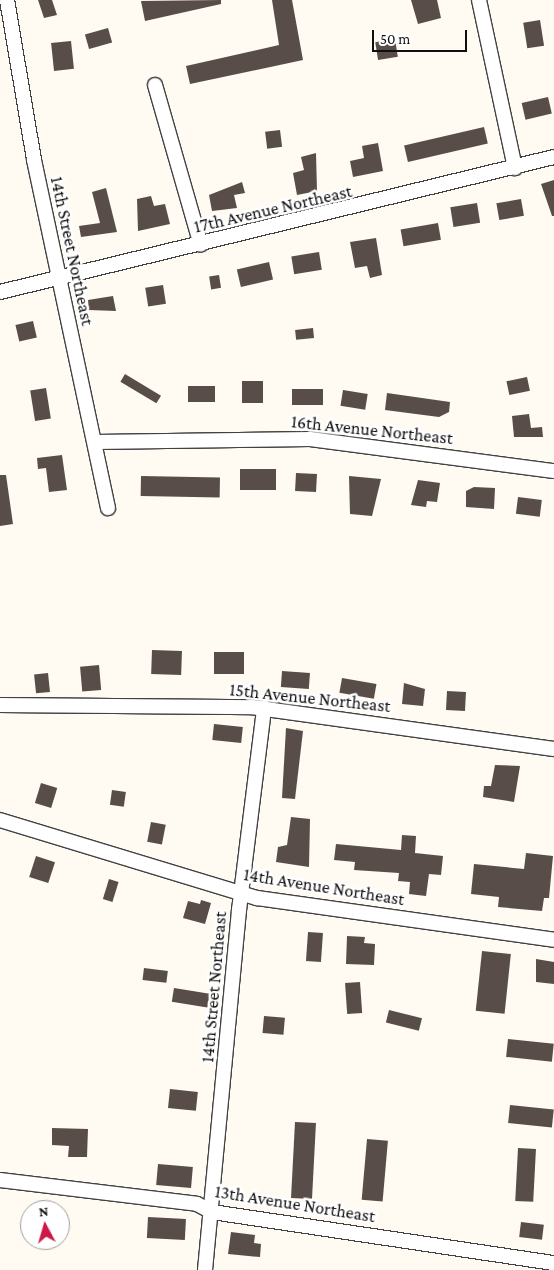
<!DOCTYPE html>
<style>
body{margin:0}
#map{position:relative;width:554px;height:1270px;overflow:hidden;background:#fffaf2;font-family:"Crimson Pro",serif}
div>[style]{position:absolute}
.building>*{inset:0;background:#594d4a;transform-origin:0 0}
.roads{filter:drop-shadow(1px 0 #424242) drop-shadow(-1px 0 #424242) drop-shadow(0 1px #424242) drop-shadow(0 -1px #424242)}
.street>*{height:14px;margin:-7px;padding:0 7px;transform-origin:7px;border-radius:7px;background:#fff}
span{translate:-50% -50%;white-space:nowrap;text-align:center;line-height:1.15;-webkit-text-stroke:5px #fff;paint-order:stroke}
.street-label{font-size:18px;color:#0f0f0f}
.north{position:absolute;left:20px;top:1200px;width:50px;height:50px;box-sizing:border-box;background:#fff;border:1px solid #9f9f9f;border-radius:50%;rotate:354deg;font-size:14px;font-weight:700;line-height:20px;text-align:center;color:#0f0f0f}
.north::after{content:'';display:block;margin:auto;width:18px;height:22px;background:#cd1947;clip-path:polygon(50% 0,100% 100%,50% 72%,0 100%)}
.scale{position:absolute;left:372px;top:30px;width:95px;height:22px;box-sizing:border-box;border:2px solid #0f0f0f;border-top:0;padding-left:6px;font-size:15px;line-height:18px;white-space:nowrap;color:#0f0f0f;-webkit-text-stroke:4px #fff;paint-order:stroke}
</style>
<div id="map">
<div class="building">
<div style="clip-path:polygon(38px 0,52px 0,57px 15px,44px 18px)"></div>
<div style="clip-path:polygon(221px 0,221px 4px,145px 21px,141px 1px)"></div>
<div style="clip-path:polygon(272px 0,292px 0,303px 60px,190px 84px,186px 66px,279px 45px)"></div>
<div style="clip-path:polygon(411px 0,437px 0,441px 18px,418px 24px)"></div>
<div style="left:540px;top:20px;width:26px;height:17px;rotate:81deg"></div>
<div style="left:108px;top:28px;width:15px;height:24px;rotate:74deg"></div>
<div style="left:395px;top:39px;width:18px;height:20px;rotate:81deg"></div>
<div style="left:71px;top:41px;width:28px;height:20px;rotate:84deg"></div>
<div style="left:548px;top:97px;width:17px;height:27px;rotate:77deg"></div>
<div style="left:484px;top:127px;width:17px;height:82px;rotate:77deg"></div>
<div style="left:280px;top:130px;width:17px;height:15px;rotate:83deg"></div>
<div style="clip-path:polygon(378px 143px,383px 171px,353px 177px,350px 161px,364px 158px,362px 146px)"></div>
<div style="clip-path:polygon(316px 153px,317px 191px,297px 195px,293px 173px,304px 170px,301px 157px)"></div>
<div style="clip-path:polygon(554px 180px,554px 216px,552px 216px,541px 184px)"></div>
<div style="clip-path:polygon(242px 182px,245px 193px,234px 195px,237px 208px,212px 211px,209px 195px)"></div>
<div style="clip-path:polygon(106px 188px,117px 232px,81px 237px,79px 226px,100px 223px,92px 192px)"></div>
<div style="clip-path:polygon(151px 196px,154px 206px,165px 204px,170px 224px,138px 231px,137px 199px)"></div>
<div style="left:521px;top:199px;width:17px;height:25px;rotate:80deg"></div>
<div style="left:477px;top:203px;width:20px;height:27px;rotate:81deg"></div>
<div style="left:438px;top:223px;width:17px;height:38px;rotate:80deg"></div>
<div style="clip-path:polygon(376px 238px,382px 275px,370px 278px,367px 266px,355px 268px,350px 242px)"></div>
<div style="left:319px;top:252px;width:18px;height:28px;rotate:81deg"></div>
<div style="left:269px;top:262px;width:18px;height:33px;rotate:77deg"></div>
<div style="left:219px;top:275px;width:13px;height:10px;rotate:81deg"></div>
<div style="left:163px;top:285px;width:19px;height:18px;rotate:81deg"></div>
<div style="clip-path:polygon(113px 296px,116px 311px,89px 310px,88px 300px)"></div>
<div style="left:33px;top:321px;width:17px;height:18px;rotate:77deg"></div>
<div style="left:313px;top:328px;width:10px;height:18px;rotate:84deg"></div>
<div style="left:125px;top:374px;width:42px;height:9px;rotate:31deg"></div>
<div style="left:527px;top:377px;width:14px;height:21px;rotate:78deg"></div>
<div style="left:242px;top:381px;width:21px;height:22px"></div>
<div style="left:188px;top:386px;width:27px;height:16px"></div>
<div style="left:46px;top:388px;width:31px;height:16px;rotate:81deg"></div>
<div style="left:323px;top:389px;width:16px;height:31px;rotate:90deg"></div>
<div style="left:343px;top:390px;width:25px;height:16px;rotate:9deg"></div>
<div style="clip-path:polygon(387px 393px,450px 402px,449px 412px,439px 417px,385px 410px)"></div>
<div style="clip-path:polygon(529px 414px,531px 428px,542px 427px,543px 437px,514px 437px,512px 416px)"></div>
<div style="clip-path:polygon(62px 455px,67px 490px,49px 492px,46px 468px,38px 469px,37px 458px)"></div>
<div style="left:240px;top:469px;width:36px;height:21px"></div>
<div style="left:296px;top:473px;width:21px;height:18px;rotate:3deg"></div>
<div style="clip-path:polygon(0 475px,6px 475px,13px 524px,0 526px)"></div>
<div style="left:141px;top:476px;width:79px;height:20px;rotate:1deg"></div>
<div style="clip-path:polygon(349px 476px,381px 479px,372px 516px,350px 514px)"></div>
<div style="clip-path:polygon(418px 480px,440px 483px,437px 502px,427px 501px,426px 507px,411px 505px)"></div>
<div style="clip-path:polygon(474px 487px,495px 488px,494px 509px,466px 507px,466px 491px)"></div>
<div style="left:518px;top:497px;width:24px;height:17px;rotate:7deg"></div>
<div style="left:152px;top:650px;width:30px;height:24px;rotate:2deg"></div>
<div style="left:214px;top:652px;width:30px;height:22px"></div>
<div style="left:99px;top:665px;width:25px;height:19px;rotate:85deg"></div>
<div style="left:282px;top:671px;width:28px;height:16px;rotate:4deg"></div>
<div style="left:48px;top:673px;width:19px;height:14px;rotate:84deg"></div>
<div style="left:342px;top:678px;width:35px;height:15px;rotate:10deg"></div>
<div style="clip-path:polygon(404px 683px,425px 689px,423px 706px,402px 704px)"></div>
<div style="left:447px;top:691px;width:19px;height:19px;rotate:3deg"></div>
<div style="left:214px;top:724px;width:29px;height:16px;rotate:6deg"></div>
<div style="clip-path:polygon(286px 728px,303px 731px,295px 799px,282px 798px)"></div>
<div style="clip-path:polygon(495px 765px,520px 766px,514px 802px,483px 797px,484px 786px,491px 786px)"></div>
<div style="left:41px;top:783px;width:17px;height:21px;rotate:17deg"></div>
<div style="left:112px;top:790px;width:14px;height:15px;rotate:8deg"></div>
<div style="clip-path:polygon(291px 817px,310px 819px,309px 867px,276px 862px,278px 847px,287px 845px)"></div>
<div style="left:151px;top:822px;width:15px;height:20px;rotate:11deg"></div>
<div style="clip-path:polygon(402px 835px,416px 836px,415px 853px,443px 856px,441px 875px,429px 874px,426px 896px,409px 894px,410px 882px,398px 881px,399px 873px,354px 870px,355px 862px,334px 860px,336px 844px,401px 850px)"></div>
<div style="clip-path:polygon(526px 853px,553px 856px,549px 898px,544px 898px,542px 911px,498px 907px,499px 897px,471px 894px,474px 864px,524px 869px)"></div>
<div style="left:36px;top:856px;width:20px;height:22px;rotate:18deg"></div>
<div style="left:109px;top:879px;width:10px;height:21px;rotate:17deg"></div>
<div style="clip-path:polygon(201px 900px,211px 903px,205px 924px,183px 918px,188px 901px,200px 904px)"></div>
<div style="left:308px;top:932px;width:15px;height:29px;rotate:4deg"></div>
<div style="clip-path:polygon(347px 936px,365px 937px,364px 943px,375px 944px,374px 965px,346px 964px)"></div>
<div style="left:482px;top:951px;width:29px;height:60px;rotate:6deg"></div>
<div style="clip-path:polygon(536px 959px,554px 962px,554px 984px,536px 982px)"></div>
<div style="left:144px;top:968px;width:24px;height:12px;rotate:7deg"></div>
<div style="left:360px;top:982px;width:31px;height:15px;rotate:86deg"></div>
<div style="left:174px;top:988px;width:36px;height:14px;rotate:9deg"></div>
<div style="left:389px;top:1010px;width:34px;height:13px;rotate:14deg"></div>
<div style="left:264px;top:1016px;width:21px;height:17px;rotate:5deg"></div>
<div style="left:508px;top:1039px;width:46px;height:18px;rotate:6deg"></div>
<div style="left:170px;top:1089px;width:28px;height:19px;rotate:6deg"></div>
<div style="left:510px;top:1105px;width:44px;height:18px;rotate:6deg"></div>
<div style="left:295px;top:1122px;width:21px;height:76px;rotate:3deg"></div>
<div style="clip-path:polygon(52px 1128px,88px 1129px,87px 1157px,68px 1157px,69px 1146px,52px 1145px)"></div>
<div style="left:367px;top:1139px;width:21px;height:61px;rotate:5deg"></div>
<div style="left:518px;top:1148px;width:18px;height:53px;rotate:3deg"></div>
<div style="left:158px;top:1164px;width:35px;height:21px;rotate:5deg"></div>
<div style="left:148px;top:1217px;width:38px;height:21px;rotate:3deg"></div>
<div style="left:521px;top:1222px;width:23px;height:15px;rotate:7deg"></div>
<div style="clip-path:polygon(231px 1232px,255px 1235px,254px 1243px,261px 1244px,260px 1257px,228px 1254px)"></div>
</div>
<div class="roads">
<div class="street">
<div style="left:7px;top:0;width:162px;rotate:80.4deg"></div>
<div style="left:34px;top:160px;width:356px;rotate:78deg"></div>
<div style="left:479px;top:0;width:172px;rotate:77.9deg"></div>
<div style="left:155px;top:85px;width:166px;rotate:74deg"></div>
<div style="left:0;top:292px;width:570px;rotate:-13.7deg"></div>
<div style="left:95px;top:442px;width:215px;rotate:-0.8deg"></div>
<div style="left:310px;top:439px;width:246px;rotate:7.5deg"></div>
<div style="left:0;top:705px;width:251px;rotate:0.5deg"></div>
<div style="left:251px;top:707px;width:306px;rotate:7.9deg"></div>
<div style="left:0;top:820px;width:269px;rotate:16.9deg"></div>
<div style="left:257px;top:898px;width:300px;rotate:8deg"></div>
<div style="left:0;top:1180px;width:198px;rotate:6.9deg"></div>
<div style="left:197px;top:1204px;width:17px;rotate:28deg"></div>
<div style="left:212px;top:1212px;width:346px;rotate:8.5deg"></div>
<div style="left:205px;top:1270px;width:362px;rotate:-84.6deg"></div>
<div style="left:239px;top:910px;width:204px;rotate:-82.9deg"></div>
</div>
</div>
<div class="street-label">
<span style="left:273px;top:209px;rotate:-13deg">17th Avenue Northeast</span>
<span style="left:72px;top:251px;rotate:78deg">14th Street Northeast</span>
<span style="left:372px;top:430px;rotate:6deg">16th Avenue Northeast</span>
<span style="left:310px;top:698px;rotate:6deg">15th Avenue Northeast</span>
<span style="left:324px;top:887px;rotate:9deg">14th Avenue Northeast</span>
<span style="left:214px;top:987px;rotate:-85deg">14th Street Northeast</span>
<span style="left:295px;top:1204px;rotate:9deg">13th Avenue Northeast</span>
</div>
<div class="north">N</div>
<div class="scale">50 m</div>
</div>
